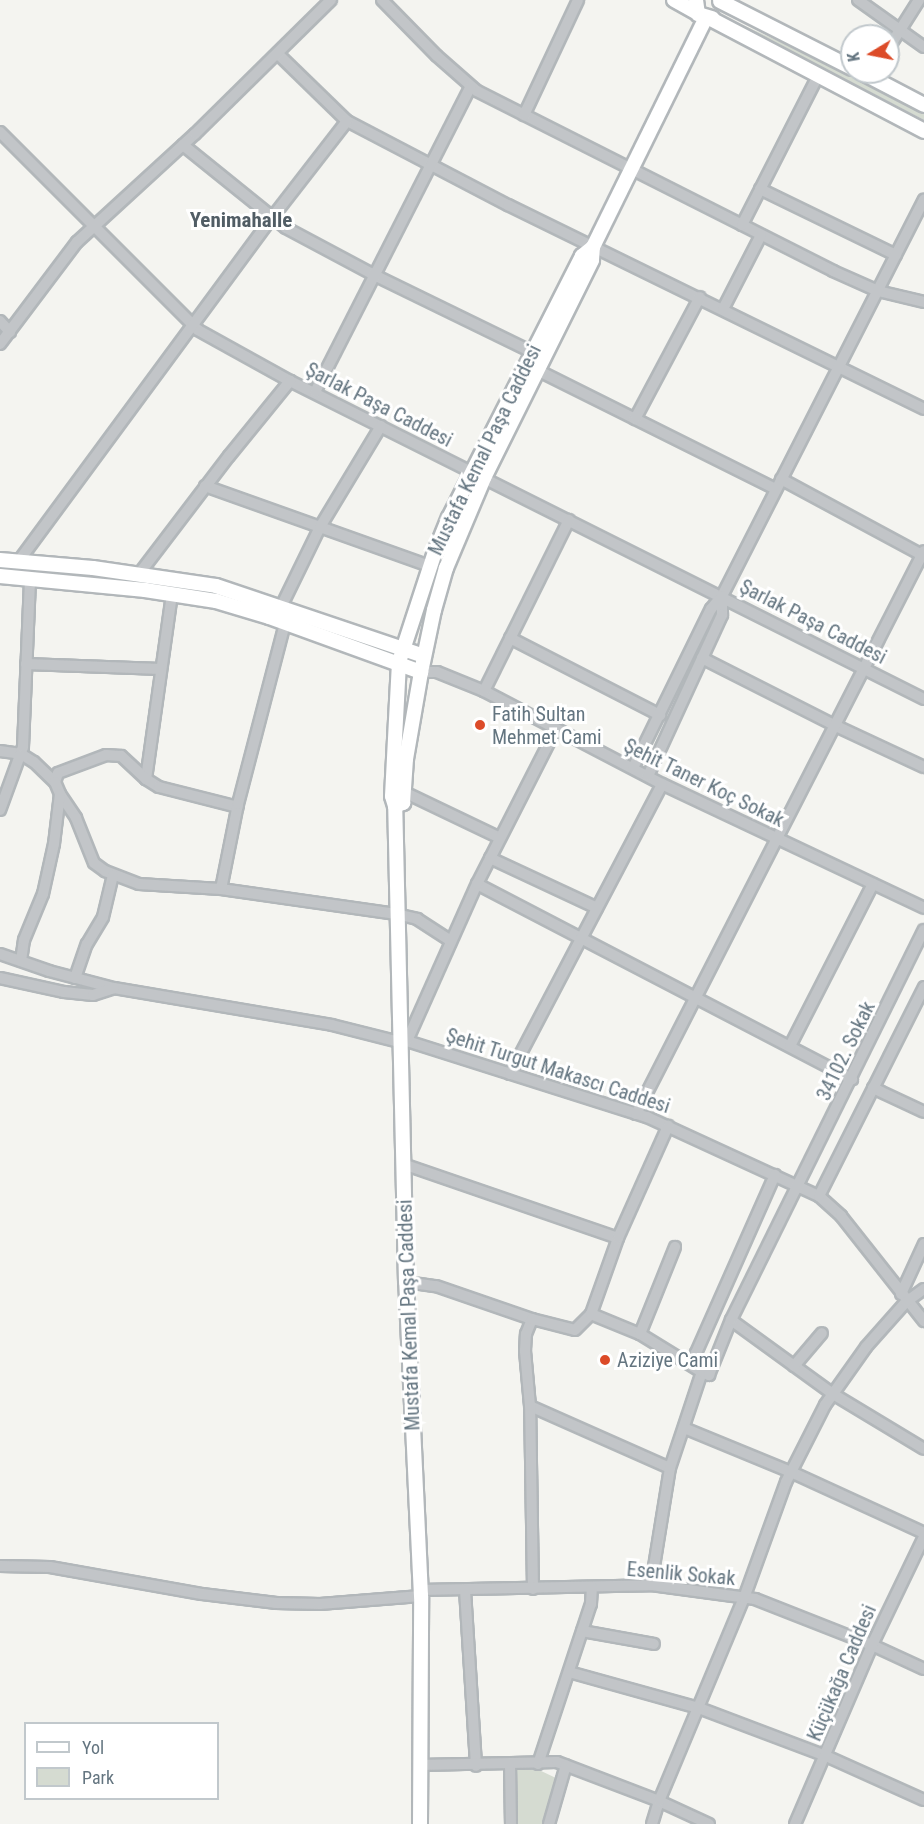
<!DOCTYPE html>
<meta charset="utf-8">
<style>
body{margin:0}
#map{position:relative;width:924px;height:1824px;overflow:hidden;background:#f4f4f0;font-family:"Roboto Condensed",sans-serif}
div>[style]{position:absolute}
.green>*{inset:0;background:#d5dbd1}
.roads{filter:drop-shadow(2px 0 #b2b7ba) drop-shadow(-2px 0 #b2b7ba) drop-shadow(0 2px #b2b7ba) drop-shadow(0 -2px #b2b7ba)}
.minor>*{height:10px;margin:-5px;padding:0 5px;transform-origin:5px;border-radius:5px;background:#c2c5c8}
.major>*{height:14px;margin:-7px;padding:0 7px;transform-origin:7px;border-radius:7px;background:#fff}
.dots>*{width:16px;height:16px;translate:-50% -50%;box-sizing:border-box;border:3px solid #fff;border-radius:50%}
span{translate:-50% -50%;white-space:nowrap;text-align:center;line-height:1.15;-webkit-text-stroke:6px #fff;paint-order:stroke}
.street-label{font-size:20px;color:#647580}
.poi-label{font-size:20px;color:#647580}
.left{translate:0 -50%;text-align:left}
.neighbourhood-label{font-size:21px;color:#515d65;font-weight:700}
.legend{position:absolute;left:24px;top:1722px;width:195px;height:78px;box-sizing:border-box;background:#fff;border:2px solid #c1c8cc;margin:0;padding:8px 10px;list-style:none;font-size:18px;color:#647580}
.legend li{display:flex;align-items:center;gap:12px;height:30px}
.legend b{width:30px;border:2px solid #c1c8cc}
.north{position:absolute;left:840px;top:24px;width:60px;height:60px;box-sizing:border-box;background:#fff;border:2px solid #c1c8cc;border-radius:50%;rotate:260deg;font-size:16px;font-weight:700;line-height:24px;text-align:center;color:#647580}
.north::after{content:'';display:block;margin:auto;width:21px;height:27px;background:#dc4b28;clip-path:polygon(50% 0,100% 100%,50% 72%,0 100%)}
</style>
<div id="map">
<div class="green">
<div style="clip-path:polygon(729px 19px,812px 56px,924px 111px,924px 120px)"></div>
<div style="clip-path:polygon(0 568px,130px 578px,214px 592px,388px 648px,387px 653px,231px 602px,0 572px)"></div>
<div style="clip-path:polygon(517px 1769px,539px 1770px,556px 1778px,544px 1824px,518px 1824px)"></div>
</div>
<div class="roads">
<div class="minor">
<div style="left:382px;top:0;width:78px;rotate:45.5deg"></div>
<div style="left:437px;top:56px;width:53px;rotate:41.2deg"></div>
<div style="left:477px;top:91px;width:399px;rotate:26.8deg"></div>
<div style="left:833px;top:271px;width:49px;rotate:24deg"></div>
<div style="left:878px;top:291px;width:47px;rotate:13.4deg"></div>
<div style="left:858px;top:0;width:81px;rotate:35.5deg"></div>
<div style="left:888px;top:49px;width:58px;rotate:-57.7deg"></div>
<div style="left:278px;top:54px;width:96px;rotate:44.2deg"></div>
<div style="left:347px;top:121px;width:182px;rotate:27.6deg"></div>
<div style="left:508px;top:205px;width:463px;rotate:26.1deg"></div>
<div style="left:524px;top:115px;width:127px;rotate:-64.8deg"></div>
<div style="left:0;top:132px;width:280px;rotate:45deg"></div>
<div style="left:198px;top:330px;width:105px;rotate:29deg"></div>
<div style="left:290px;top:381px;width:709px;rotate:26.64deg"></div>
<div style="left:183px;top:145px;width:132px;rotate:38.9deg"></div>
<div style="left:286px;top:228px;width:100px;rotate:28.1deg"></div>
<div style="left:374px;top:275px;width:176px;rotate:26deg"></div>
<div style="left:760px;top:189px;width:151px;rotate:25.9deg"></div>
<div style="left:742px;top:225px;width:167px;rotate:-63deg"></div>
<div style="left:723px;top:309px;width:83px;rotate:-62.8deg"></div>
<div style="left:0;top:321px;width:15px;rotate:48deg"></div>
<div style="left:0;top:344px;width:128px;rotate:-53deg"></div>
<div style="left:77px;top:242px;width:160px;rotate:-42.5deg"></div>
<div style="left:195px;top:134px;width:191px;rotate:-44.6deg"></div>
<div style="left:537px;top:370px;width:267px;rotate:26.5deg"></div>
<div style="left:315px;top:392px;width:343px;rotate:-63deg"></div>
<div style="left:635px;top:419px;width:138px;rotate:-62deg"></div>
<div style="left:781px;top:479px;width:162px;rotate:28.3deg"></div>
<div style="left:205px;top:486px;width:239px;rotate:19.6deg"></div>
<div style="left:18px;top:562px;width:426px;rotate:-53.6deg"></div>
<div style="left:271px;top:219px;width:124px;rotate:-52.2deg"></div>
<div style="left:139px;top:574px;width:148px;rotate:-52.7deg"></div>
<div style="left:229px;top:456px;width:97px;rotate:-50.9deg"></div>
<div style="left:172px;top:594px;width:187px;rotate:98deg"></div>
<div style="left:146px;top:779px;width:15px;rotate:32deg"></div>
<div style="left:159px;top:787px;width:81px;rotate:14.2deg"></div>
<div style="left:722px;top:596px;width:445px;rotate:-63deg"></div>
<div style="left:281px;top:607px;width:89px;rotate:-64deg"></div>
<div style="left:320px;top:527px;width:118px;rotate:-58.9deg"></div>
<div style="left:510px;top:638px;width:169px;rotate:27.2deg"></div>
<div style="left:702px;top:658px;width:150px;rotate:26.9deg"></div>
<div style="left:836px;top:726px;width:97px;rotate:25deg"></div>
<div style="left:26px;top:664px;width:135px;rotate:2.1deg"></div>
<div style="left:421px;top:672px;width:16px"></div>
<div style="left:437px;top:672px;width:51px;rotate:22deg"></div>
<div style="left:484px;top:691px;width:201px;rotate:27.6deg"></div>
<div style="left:662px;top:784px;width:290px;rotate:25.3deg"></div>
<div style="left:484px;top:691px;width:191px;rotate:-63.6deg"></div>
<div style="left:0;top:751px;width:21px;rotate:8deg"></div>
<div style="left:21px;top:754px;width:15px;rotate:32deg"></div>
<div style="left:34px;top:762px;width:29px;rotate:44deg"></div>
<div style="left:633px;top:768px;width:177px;rotate:-63.9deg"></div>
<div style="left:711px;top:609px;width:17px;rotate:-50deg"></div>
<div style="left:722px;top:596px;width:19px;rotate:90deg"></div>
<div style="left:722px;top:615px;width:177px;rotate:114.7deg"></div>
<div style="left:146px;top:779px;width:34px;rotate:-137deg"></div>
<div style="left:121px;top:756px;width:15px;rotate:-176deg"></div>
<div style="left:106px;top:755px;width:51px;rotate:159.4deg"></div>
<div style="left:58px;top:773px;width:9px;rotate:108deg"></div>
<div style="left:55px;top:782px;width:13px;rotate:67deg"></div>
<div style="left:60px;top:794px;width:29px;rotate:56deg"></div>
<div style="left:76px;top:818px;width:48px;rotate:68.2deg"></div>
<div style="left:94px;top:863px;width:14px;rotate:36deg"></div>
<div style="left:105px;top:871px;width:36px;rotate:21deg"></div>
<div style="left:139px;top:884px;width:82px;rotate:3.5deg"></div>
<div style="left:221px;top:889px;width:177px;rotate:8.1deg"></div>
<div style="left:396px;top:914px;width:22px;rotate:13deg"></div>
<div style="left:417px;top:919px;width:40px;rotate:32.9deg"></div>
<div style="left:404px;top:792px;width:106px;rotate:25.6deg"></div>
<div style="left:0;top:810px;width:67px;rotate:-69.9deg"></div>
<div style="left:23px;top:747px;width:169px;rotate:-87.6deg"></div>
<div style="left:490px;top:858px;width:118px;rotate:25deg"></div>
<div style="left:477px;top:884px;width:423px;rotate:27.5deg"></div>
<div style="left:221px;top:889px;width:87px;rotate:-78.7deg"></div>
<div style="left:238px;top:804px;width:187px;rotate:-75.4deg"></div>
<div style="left:0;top:954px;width:52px;rotate:19.1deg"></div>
<div style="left:49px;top:971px;width:67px;rotate:14.7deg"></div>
<div style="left:114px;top:988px;width:221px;rotate:9.6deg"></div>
<div style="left:332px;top:1025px;width:69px;rotate:14.2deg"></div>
<div style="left:399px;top:1042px;width:8px;rotate:-7deg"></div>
<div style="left:407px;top:1041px;width:252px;rotate:17.6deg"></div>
<div style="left:647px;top:1117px;width:189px;rotate:24.7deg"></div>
<div style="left:819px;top:1196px;width:30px;rotate:42deg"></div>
<div style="left:841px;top:1216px;width:134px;rotate:51.7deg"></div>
<div style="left:21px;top:961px;width:21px;rotate:-82deg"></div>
<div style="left:24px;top:940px;width:50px;rotate:-67.6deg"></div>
<div style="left:43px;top:894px;width:51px;rotate:-77.6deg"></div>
<div style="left:54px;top:844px;width:50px;rotate:-83.2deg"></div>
<div style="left:0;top:978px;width:66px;rotate:12.3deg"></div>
<div style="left:64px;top:992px;width:29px;rotate:6deg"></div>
<div style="left:93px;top:995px;width:22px;rotate:-18deg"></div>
<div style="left:75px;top:978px;width:36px;rotate:-71deg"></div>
<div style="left:87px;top:944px;width:31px;rotate:-59deg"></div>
<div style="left:103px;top:917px;width:43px;rotate:-76.6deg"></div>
<div style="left:407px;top:1041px;width:172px;rotate:-66deg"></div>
<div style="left:477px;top:884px;width:174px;rotate:-63deg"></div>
<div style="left:790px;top:1046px;width:182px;rotate:-62.9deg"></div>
<div style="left:510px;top:1074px;width:327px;rotate:-62.3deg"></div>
<div style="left:873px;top:1088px;width:56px;rotate:25.2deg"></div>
<div style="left:636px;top:1114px;width:632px;rotate:-62.91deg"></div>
<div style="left:403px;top:1164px;width:227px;rotate:19deg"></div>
<div style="left:819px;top:1196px;width:234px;rotate:-63.3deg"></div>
<div style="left:406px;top:1282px;width:30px;rotate:8deg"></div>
<div style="left:436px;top:1286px;width:102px;rotate:19deg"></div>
<div style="left:901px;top:1294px;width:55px;rotate:-65.3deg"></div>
<div style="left:591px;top:1314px;width:53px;rotate:22.2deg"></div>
<div style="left:640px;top:1334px;width:73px;rotate:31.5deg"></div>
<div style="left:731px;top:1320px;width:126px;rotate:36deg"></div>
<div style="left:833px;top:1394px;width:106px;rotate:31.1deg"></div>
<div style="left:640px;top:1334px;width:94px;rotate:-68.1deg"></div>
<div style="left:794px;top:1366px;width:43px;rotate:-49.7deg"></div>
<div style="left:702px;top:1372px;width:20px;rotate:-108deg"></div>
<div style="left:696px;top:1353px;width:195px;rotate:-66.1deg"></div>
<div style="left:530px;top:1406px;width:153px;rotate:23.9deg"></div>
<div style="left:684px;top:1428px;width:116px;rotate:22.4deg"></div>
<div style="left:791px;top:1472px;width:146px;rotate:24.6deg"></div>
<div style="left:0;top:1566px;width:50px;rotate:1.1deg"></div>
<div style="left:50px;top:1567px;width:154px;rotate:10.1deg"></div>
<div style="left:202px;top:1594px;width:75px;rotate:6.9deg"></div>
<div style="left:276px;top:1603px;width:44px;rotate:1.3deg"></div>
<div style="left:320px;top:1604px;width:101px;rotate:-4.5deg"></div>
<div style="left:651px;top:1585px;width:119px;rotate:-80.8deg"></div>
<div style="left:670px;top:1468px;width:101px;rotate:-71.6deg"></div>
<div style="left:702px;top:1372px;width:8px;rotate:23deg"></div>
<div style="left:709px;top:1375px;width:59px;rotate:-68.2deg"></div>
<div style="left:731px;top:1320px;width:435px;rotate:-63.7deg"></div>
<div style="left:533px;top:1589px;width:183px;rotate:-90.9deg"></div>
<div style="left:530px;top:1406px;width:55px;rotate:-95.2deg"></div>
<div style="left:525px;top:1351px;width:17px;rotate:-87deg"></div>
<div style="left:526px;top:1334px;width:16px;rotate:-68deg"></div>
<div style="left:532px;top:1319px;width:44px;rotate:14.3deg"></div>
<div style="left:575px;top:1330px;width:23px;rotate:-45deg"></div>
<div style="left:591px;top:1314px;width:81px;rotate:-70.4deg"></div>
<div style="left:618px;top:1238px;width:123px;rotate:-65.9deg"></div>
<div style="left:420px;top:1590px;width:231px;rotate:-1.2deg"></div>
<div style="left:651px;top:1585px;width:105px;rotate:7.7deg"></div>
<div style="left:755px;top:1599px;width:126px;rotate:21.5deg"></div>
<div style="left:872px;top:1645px;width:57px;rotate:24.8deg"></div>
<div style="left:465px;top:1590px;width:176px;rotate:86.4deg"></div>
<div style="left:582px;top:1631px;width:73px;rotate:10.2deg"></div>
<div style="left:569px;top:1672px;width:135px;rotate:15.5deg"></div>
<div style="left:699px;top:1708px;width:136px;rotate:20.7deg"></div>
<div style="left:826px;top:1756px;width:107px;rotate:24.2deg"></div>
<div style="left:510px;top:1763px;width:61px;rotate:89.1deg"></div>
<div style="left:538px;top:1764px;width:169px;rotate:-71.7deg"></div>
<div style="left:591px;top:1604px;width:17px;rotate:-87deg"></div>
<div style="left:419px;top:1765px;width:138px;rotate:-1.2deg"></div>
<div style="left:557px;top:1762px;width:109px;rotate:20.9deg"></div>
<div style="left:659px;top:1801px;width:55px;rotate:24.7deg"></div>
<div style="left:549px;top:1824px;width:61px;rotate:-73.9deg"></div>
<div style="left:652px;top:1824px;width:24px;rotate:-73deg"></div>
<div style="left:659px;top:1801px;width:220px;rotate:-67.3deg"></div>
<div style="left:744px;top:1598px;width:123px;rotate:-70.1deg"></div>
<div style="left:786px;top:1482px;width:86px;rotate:-63.1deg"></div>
<div style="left:825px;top:1405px;width:71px;rotate:-54.7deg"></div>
<div style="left:866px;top:1347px;width:60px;rotate:-48.4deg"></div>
<div style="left:906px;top:1302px;width:22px;rotate:-36deg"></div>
<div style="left:795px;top:1824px;width:195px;rotate:-66.7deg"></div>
<div style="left:872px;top:1645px;width:120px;rotate:-64.3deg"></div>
</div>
<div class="major">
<div style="left:674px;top:0;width:25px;rotate:29deg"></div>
<div style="left:696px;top:0;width:14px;rotate:82deg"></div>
<div style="left:698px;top:14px;width:15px;rotate:16deg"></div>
<div style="left:720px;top:1px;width:148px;rotate:26.9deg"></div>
<div style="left:711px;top:19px;width:241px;rotate:27.7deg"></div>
<div style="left:861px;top:72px;width:71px;rotate:27.6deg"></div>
<div style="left:0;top:560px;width:93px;rotate:4.9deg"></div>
<div style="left:93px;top:568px;width:124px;rotate:8.3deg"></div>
<div style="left:216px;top:586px;width:219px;rotate:18.6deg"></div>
<div style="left:0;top:576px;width:146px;rotate:5.5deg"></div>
<div style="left:145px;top:590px;width:72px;rotate:8.8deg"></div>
<div style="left:216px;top:601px;width:55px;rotate:16.8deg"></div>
<div style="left:269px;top:617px;width:162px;rotate:19.9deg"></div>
<div style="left:395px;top:806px;width:9px;rotate:-21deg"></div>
<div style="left:403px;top:803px;width:44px;rotate:-86.1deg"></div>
<div style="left:406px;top:759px;width:88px;rotate:-80.2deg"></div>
<div style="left:421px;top:672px;width:63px;rotate:-78.2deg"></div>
<div style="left:434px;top:610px;width:44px;rotate:-74.1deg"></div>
<div style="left:446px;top:568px;width:98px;rotate:-67.1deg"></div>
<div style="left:484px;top:478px;width:243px;rotate:-63.6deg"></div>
<div style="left:592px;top:260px;width:13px;rotate:-86deg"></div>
<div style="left:593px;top:247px;width:254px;rotate:-63.8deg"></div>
<div style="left:420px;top:1824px;width:228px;rotate:-89.7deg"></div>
<div style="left:421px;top:1596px;width:314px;rotate:-92.7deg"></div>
<div style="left:406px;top:1282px;width:476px;rotate:-91.3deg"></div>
<div style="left:395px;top:806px;width:10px;rotate:-107deg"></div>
<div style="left:392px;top:796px;width:134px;rotate:-87deg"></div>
<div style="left:399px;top:662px;width:116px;rotate:-71.9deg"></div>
<div style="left:435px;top:552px;width:37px;rotate:-68deg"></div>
<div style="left:449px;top:518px;width:294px;rotate:-63.1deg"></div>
<div style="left:582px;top:256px;width:14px;rotate:-39deg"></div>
</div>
</div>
<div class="dots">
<div style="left:480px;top:725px;background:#dc4b28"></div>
<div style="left:605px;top:1360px;background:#dc4b28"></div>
</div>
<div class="street-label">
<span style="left:379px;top:405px;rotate:27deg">Şarlak Paşa Caddesi</span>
<span style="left:485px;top:450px;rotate:-64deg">Mustafa Kemal Paşa Caddesi</span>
<span style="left:813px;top:622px;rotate:27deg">Şarlak Paşa Caddesi</span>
<span style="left:704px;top:783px;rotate:26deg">Şehit Taner Koç Sokak</span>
<span style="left:846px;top:1051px;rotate:-64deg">34102. Sokak</span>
<span style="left:558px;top:1071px;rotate:18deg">Şehit Turgut Makascı Caddesi</span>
<span style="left:409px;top:1315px;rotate:-92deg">Mustafa Kemal Paşa Caddesi</span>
<span style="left:681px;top:1574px;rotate:5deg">Esenlik Sokak</span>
<span style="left:842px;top:1673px;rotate:-67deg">Küçükağa Caddesi</span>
</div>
<div class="poi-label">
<span class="left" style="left:492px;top:726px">Fatih Sultan<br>Mehmet Cami</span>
<span class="left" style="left:617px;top:1360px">Aziziye Cami</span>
</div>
<div class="neighbourhood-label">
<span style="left:241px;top:220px">Yenimahalle</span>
</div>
<ul class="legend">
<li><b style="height:8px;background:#fff"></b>Yol</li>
<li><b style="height:16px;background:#d5dbd1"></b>Park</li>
</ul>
<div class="north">K</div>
</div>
